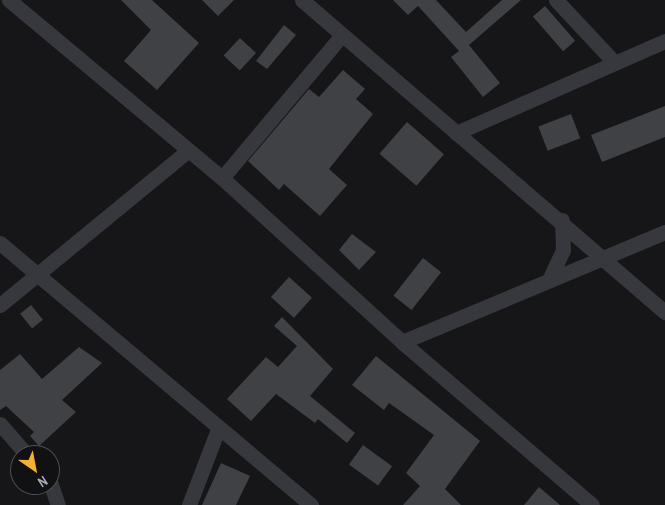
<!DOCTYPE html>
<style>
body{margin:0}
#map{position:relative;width:665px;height:505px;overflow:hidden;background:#161618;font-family:"Archivo Narrow",sans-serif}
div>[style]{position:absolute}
.building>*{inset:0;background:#404145;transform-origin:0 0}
.street>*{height:15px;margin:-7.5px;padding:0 7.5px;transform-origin:7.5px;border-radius:7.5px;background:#37383d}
span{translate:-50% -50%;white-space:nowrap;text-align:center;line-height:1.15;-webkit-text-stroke:5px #111113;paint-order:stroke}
.north{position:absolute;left:10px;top:445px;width:50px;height:50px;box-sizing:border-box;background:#111113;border:1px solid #4d4f55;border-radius:50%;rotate:147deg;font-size:14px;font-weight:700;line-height:20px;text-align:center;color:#a8adb8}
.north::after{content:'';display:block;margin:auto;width:18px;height:22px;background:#f2b134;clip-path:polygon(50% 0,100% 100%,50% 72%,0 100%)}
</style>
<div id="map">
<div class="building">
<div style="clip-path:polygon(121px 0,152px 0,199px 43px,157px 90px,124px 61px,151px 30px)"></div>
<div style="clip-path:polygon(202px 0,234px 0,218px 16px)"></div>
<div style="clip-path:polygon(393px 0,436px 0,466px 32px,502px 0,521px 0,469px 45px,500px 83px,483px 97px,451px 57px,459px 51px,418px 6px,408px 15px)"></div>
<div style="left:545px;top:6px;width:46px;height:16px;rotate:49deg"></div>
<div style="clip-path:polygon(284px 25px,296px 35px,267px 69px,256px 61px)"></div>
<div style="left:240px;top:38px;width:22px;height:24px;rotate:43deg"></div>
<div style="clip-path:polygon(343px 70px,365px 89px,356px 99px,373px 114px,329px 169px,347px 185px,320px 216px,284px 184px,279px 190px,248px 161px,309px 89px,319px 97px)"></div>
<div style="clip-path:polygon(665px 106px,665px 137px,602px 162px,591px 135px)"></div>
<div style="left:571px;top:114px;width:26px;height:35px;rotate:69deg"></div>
<div style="left:407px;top:122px;width:49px;height:42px;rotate:41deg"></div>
<div style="clip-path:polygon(352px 234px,376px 252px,359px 270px,339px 250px)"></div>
<div style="left:423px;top:258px;width:23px;height:48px;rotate:38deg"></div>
<div style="left:289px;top:277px;width:31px;height:27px;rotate:42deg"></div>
<div style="left:31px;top:305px;width:19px;height:14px;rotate:51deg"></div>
<div style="clip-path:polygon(282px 317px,333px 369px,310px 396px,355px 433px,347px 443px,318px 419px,315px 423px,276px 394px,251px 421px,227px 399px,266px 357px,278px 367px,297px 346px,274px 326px)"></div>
<div style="clip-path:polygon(79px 347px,102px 363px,62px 400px,76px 412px,39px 446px,30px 436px,34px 432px,6px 406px,0 410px,0 370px,20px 354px,42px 379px)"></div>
<div style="clip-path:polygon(376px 356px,480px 441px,445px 489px,461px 505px,403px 505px,420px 486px,406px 473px,434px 435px,389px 403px,384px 410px,352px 385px)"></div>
<div style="left:363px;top:445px;width:36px;height:24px;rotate:36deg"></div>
<div style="clip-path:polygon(221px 463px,250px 476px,236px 505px,202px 505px)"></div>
<div style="clip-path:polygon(539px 487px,560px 505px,524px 505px)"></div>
</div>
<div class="street">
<div style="left:9px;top:0;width:278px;rotate:39.9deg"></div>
<div style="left:222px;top:178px;width:244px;rotate:42.3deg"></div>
<div style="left:402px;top:342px;width:250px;rotate:40.6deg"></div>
<div style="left:302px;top:0;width:479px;rotate:40.7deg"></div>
<div style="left:556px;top:0;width:85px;rotate:46.9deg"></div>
<div style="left:456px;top:133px;width:228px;rotate:-23.8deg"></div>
<div style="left:222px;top:178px;width:187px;rotate:-50deg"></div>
<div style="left:0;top:243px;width:407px;rotate:40.1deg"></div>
<div style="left:549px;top:280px;width:33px;rotate:-65deg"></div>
<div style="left:563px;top:250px;width:30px;rotate:-92deg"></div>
<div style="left:0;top:305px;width:241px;rotate:-39.4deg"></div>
<div style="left:402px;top:342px;width:285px;rotate:-22.7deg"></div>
<div style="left:0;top:424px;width:41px;rotate:48.9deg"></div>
<div style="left:50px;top:482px;width:24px;rotate:71deg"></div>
<div style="left:189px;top:505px;width:81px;rotate:-69.1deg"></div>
</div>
<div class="north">N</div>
</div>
